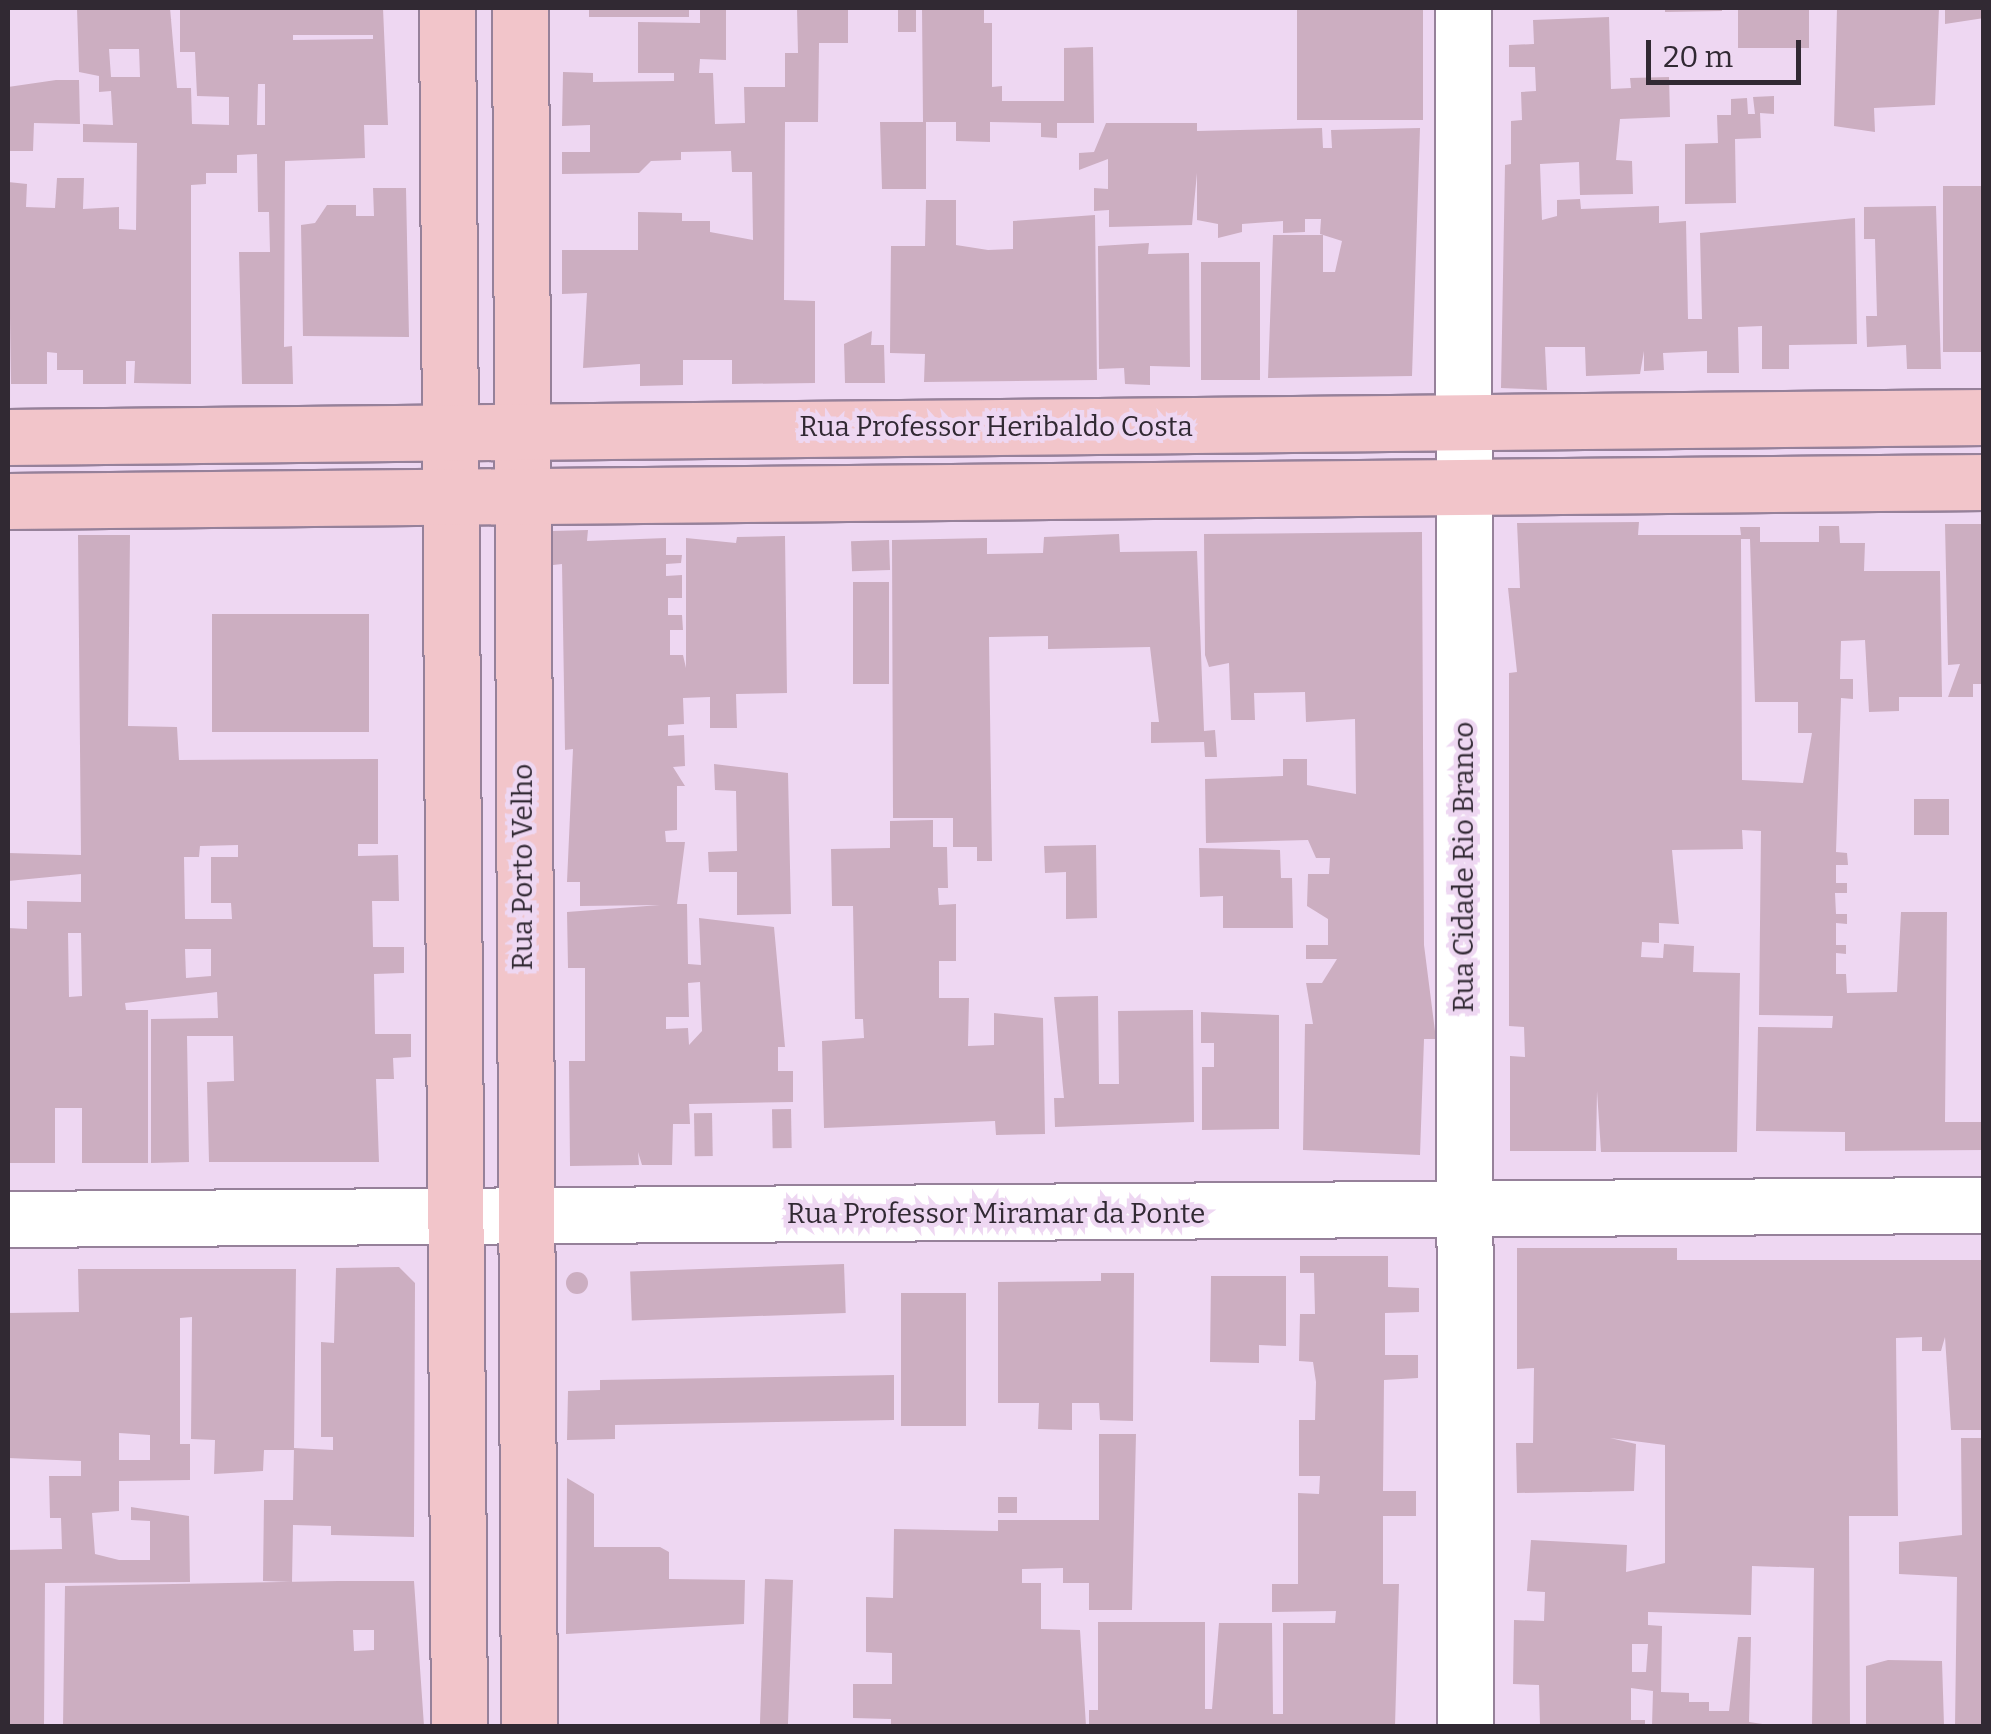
<!DOCTYPE html>
<style>
body{margin:0}
#map{position:relative;width:1991px;height:1734px;overflow:hidden;background:#eed7f2;font-family:Bitter,serif}
div>[style]{position:absolute}
.building>*{inset:0;background:#ccaec1;transform-origin:0 0}
.round{border-radius:50%}
.roads{filter:drop-shadow(2px 0 #96819a) drop-shadow(-2px 0 #96819a) drop-shadow(0 2px #96819a) drop-shadow(0 -2px #96819a)}
.minor>*{height:55px;margin:-27.5px;padding:0 27.5px;transform-origin:27.5px;border-radius:27.5px;background:#fff}
.major>*{height:55px;margin:-27.5px;padding:0 27.5px;transform-origin:27.5px;border-radius:27.5px;background:#f2c5ca}
span{translate:-50% -50%;white-space:nowrap;text-align:center;line-height:1.15;-webkit-text-stroke:9px #eed7f2;paint-order:stroke}
.street-label{font-size:28px;color:#312933}
.frame{position:absolute;inset:0;border:10px solid #312933;pointer-events:none}
.scale{position:absolute;left:1646px;top:40px;width:155px;height:45px;box-sizing:border-box;border:5px solid #312933;border-top:0;padding-left:12px;font-size:30px;line-height:35px;white-space:nowrap;color:#312933;-webkit-text-stroke:8px #eed7f2;paint-order:stroke}
</style>
<div id="map">
<div class="building">
<div style="clip-path:polygon(evenodd,77px 8px,170px 8px,177px 88px,191px 88px,192px 124px,229px 125px,229px 97px,197px 96px,195px 52px,180px 52px,180px 8px,383px 8px,388px 125px,364px 125px,365px 158px,285px 161px,284px 347px,292px 346px,293px 384px,242px 384px,239px 252px,270px 252px,269px 212px,258px 212px,257px 154px,237px 155px,237px 173px,206px 173px,206px 184px,191px 185px,191px 384px,134px 383px,135px 361px,126px 361px,126px 384px,83px 384px,83px 370px,57px 370px,57px 353px,47px 352px,47px 384px,11px 384px,8px 182px,27px 184px,26px 207px,55px 208px,57px 178px,84px 178px,83px 209px,119px 207px,119px 229px,136px 230px,137px 143px,83px 142px,83px 124px,113px 125px,111px 91px,99px 92px,99px 76px,79px 72px,77px 8px,293px 35px,373px 35px,373px 39px,293px 40px,293px 35px,77px 8px,109px 49px,139px 49px,140px 77px,111px 77px,109px 49px,77px 8px,258px 84px,265px 84px,265px 125px,257px 125px,258px 84px)"></div>
<div style="left:589px;top:8px;width:100px;height:9px"></div>
<div style="clip-path:polygon(700px 8px,726px 8px,726px 60px,700px 59px,699px 73px,713px 73px,715px 124px,745px 123px,744px 87px,785px 87px,785px 53px,798px 53px,797px 8px,848px 8px,848px 43px,819px 43px,818px 122px,785px 122px,784px 300px,815px 301px,815px 383px,732px 384px,732px 360px,683px 360px,683px 385px,640px 386px,640px 364px,583px 368px,587px 293px,562px 294px,562px 250px,638px 250px,638px 212px,682px 213px,682px 221px,710px 221px,710px 232px,753px 240px,752px 172px,732px 172px,731px 151px,681px 152px,681px 160px,651px 161px,639px 173px,562px 174px,562px 152px,590px 152px,590px 125px,562px 126px,563px 72px,593px 73px,593px 82px,674px 81px,674px 73px,638px 73px,638px 22px,700px 23px)"></div>
<div style="left:898px;top:8px;width:18px;height:24px"></div>
<div style="clip-path:polygon(922px 8px,984px 8px,984px 23px,992px 23px,992px 87px,1002px 86px,1002px 101px,1064px 101px,1064px 48px,1093px 47px,1094px 123px,1057px 123px,1057px 138px,1041px 137px,1041px 123px,990px 122px,990px 142px,956px 141px,956px 122px,926px 122px,926px 189px,882px 189px,880px 122px,923px 122px)"></div>
<div style="left:1297px;top:8px;width:126px;height:112px"></div>
<div style="clip-path:polygon(1665px 8px,1722px 8px,1722px 11px,1665px 12px)"></div>
<div style="left:1738px;top:8px;width:71px;height:40px"></div>
<div style="clip-path:polygon(1837px 8px,1939px 8px,1935px 105px,1874px 108px,1875px 132px,1834px 126px)"></div>
<div style="clip-path:polygon(1945px 8px,1984px 8px,1984px 18px,1945px 24px)"></div>
<div style="clip-path:polygon(1609px 17px,1611px 89px,1631px 88px,1630px 78px,1669px 77px,1670px 117px,1620px 119px,1616px 160px,1632px 161px,1633px 194px,1580px 195px,1579px 162px,1540px 164px,1542px 220px,1557px 216px,1557px 200px,1580px 199px,1581px 209px,1659px 206px,1659px 223px,1686px 221px,1688px 319px,1702px 319px,1700px 233px,1855px 218px,1857px 344px,1789px 345px,1789px 369px,1762px 369px,1762px 326px,1738px 327px,1739px 373px,1707px 373px,1707px 351px,1663px 353px,1664px 370px,1644px 371px,1644px 351px,1640px 374px,1586px 376px,1585px 347px,1545px 347px,1547px 390px,1501px 388px,1505px 165px,1511px 164px,1511px 121px,1522px 120px,1521px 92px,1536px 91px,1535px 67px,1509px 67px,1509px 45px,1534px 44px,1533px 20px)"></div>
<div style="clip-path:polygon(56px 80px,79px 80px,80px 124px,34px 123px,33px 151px,8px 151px,8px 87px)"></div>
<div style="clip-path:polygon(1774px 96px,1774px 114px,1760px 113px,1761px 138px,1735px 139px,1736px 203px,1685px 204px,1685px 144px,1718px 143px,1717px 115px,1731px 115px,1731px 99px,1747px 98px,1748px 114px,1755px 114px,1753px 97px)"></div>
<div style="clip-path:polygon(1106px 123px,1197px 123px,1197px 131px,1322px 128px,1323px 148px,1332px 148px,1331px 130px,1420px 128px,1412px 376px,1268px 378px,1273px 235px,1323px 235px,1323px 272px,1335px 272px,1342px 241px,1320px 234px,1321px 219px,1305px 219px,1305px 232px,1283px 233px,1283px 221px,1242px 224px,1242px 232px,1218px 238px,1218px 224px,1197px 220px,1197px 173px,1192px 225px,1109px 227px,1109px 210px,1094px 211px,1094px 188px,1108px 189px,1108px 159px,1079px 170px,1079px 153px,1094px 152px)"></div>
<div style="left:1943px;top:186px;width:41px;height:166px"></div>
<div style="clip-path:polygon(373px 188px,406px 188px,409px 337px,303px 336px,301px 225px,315px 223px,327px 205px,356px 205px,356px 216px,374px 216px)"></div>
<div style="clip-path:polygon(926px 200px,956px 200px,956px 245px,988px 250px,1013px 249px,1013px 221px,1095px 215px,1097px 380px,924px 382px,925px 354px,890px 353px,891px 246px,925px 246px)"></div>
<div style="clip-path:polygon(1936px 206px,1941px 369px,1907px 369px,1906px 345px,1867px 347px,1866px 316px,1877px 316px,1875px 239px,1864px 239px,1864px 207px)"></div>
<div style="clip-path:polygon(1149px 243px,1148px 254px,1189px 253px,1190px 367px,1150px 366px,1150px 385px,1125px 384px,1124px 368px,1099px 369px,1098px 246px)"></div>
<div style="left:1201px;top:262px;width:59px;height:118px"></div>
<div style="clip-path:polygon(872px 331px,871px 345px,884px 345px,885px 383px,845px 383px,844px 344px)"></div>
<div style="clip-path:polygon(evenodd,1639px 522px,1638px 535px,1741px 535px,1740px 527px,1760px 527px,1760px 542px,1819px 542px,1819px 526px,1839px 526px,1840px 543px,1865px 543px,1864px 571px,1940px 571px,1942px 697px,1899px 697px,1899px 711px,1869px 712px,1865px 640px,1841px 641px,1840px 679px,1853px 679px,1853px 699px,1841px 698px,1836px 852px,1847px 853px,1848px 865px,1836px 865px,1836px 883px,1847px 883px,1847px 893px,1835px 893px,1836px 914px,1847px 914px,1847px 924px,1836px 923px,1836px 945px,1846px 945px,1846px 954px,1836px 953px,1836px 974px,1846px 974px,1847px 993px,1897px 992px,1901px 912px,1947px 912px,1945px 1122px,1984px 1122px,1984px 1150px,1845px 1151px,1845px 1132px,1756px 1131px,1758px 1027px,1832px 1028px,1833px 1016px,1759px 1015px,1761px 831px,1742px 830px,1743px 849px,1672px 850px,1679px 924px,1659px 923px,1659px 943px,1642px 942px,1641px 957px,1663px 958px,1664px 944px,1694px 946px,1693px 972px,1740px 973px,1737px 1152px,1601px 1152px,1597px 1091px,1596px 1151px,1510px 1151px,1510px 1056px,1525px 1057px,1524px 1027px,1509px 1026px,1509px 673px,1517px 672px,1508px 588px,1520px 588px,1517px 523px,1639px 522px,1741px 539px,1750px 539px,1755px 702px,1798px 702px,1798px 733px,1812px 733px,1803px 783px,1742px 780px,1741px 539px)"></div>
<div style="clip-path:polygon(1945px 524px,1984px 524px,1984px 684px,1973px 684px,1973px 697px,1948px 697px,1960px 664px,1948px 665px)"></div>
<div style="clip-path:polygon(evenodd,588px 530px,587px 541px,666px 538px,666px 555px,682px 555px,681px 563px,666px 564px,666px 576px,682px 575px,682px 598px,668px 598px,668px 615px,682px 615px,683px 630px,670px 630px,670px 655px,683px 655px,686px 668px,686px 538px,736px 543px,737px 537px,785px 536px,787px 693px,736px 694px,737px 728px,710px 728px,710px 697px,683px 698px,684px 724px,668px 725px,668px 736px,684px 735px,685px 766px,673px 767px,685px 786px,677px 786px,677px 830px,665px 831px,666px 842px,685px 842px,677px 904px,687px 904px,688px 964px,701px 965px,699px 918px,774px 927px,785px 1047px,778px 1047px,778px 1071px,793px 1071px,793px 1102px,689px 1104px,690px 1124px,673px 1124px,672px 1165px,642px 1165px,638px 1152px,639px 1165px,570px 1166px,569px 1061px,585px 1061px,585px 968px,568px 968px,567px 912px,660px 905px,580px 906px,580px 882px,567px 882px,573px 749px,565px 750px,562px 564px,553px 565px,553px 531px,588px 530px,700px 982px,702px 1031px,689px 1045px,688px 1028px,666px 1029px,666px 1017px,689px 1017px,688px 983px,700px 982px)"></div>
<div style="clip-path:polygon(1422px 532px,1424px 945px,1436px 1039px,1424px 1039px,1420px 1155px,1303px 1150px,1305px 1024px,1313px 1024px,1306px 983px,1322px 983px,1337px 959px,1306px 959px,1306px 945px,1328px 945px,1328px 919px,1307px 906px,1308px 874px,1329px 874px,1330px 858px,1316px 858px,1308px 840px,1206px 843px,1205px 779px,1283px 776px,1283px 759px,1307px 759px,1307px 785px,1356px 794px,1355px 719px,1306px 722px,1305px 692px,1254px 693px,1255px 720px,1231px 720px,1229px 663px,1209px 667px,1205px 655px,1204px 534px)"></div>
<div style="clip-path:polygon(1119px 534px,1120px 552px,1197px 551px,1204px 731px,1215px 730px,1217px 757px,1205px 757px,1204px 742px,1151px 743px,1151px 722px,1159px 722px,1150px 647px,1048px 649px,1048px 636px,989px 637px,992px 861px,977px 861px,977px 847px,953px 847px,953px 818px,893px 818px,892px 540px,987px 538px,987px 554px,1043px 553px,1044px 537px)"></div>
<div style="clip-path:polygon(evenodd,78px 535px,130px 535px,128px 726px,177px 727px,179px 760px,378px 759px,378px 844px,358px 844px,358px 856px,398px 855px,399px 901px,372px 901px,373px 947px,404px 947px,404px 973px,374px 974px,375px 1034px,411px 1034px,411px 1057px,393px 1058px,394px 1079px,376px 1079px,379px 1162px,209px 1162px,207px 1082px,234px 1081px,233px 1036px,187px 1036px,189px 1162px,151px 1163px,151px 1019px,218px 1018px,217px 992px,125px 1003px,126px 1010px,148px 1010px,148px 1163px,82px 1163px,82px 1108px,55px 1108px,55px 1163px,8px 1163px,8px 928px,27px 929px,27px 901px,81px 902px,81px 874px,8px 881px,8px 853px,81px 855px,78px 535px,238px 845px,238px 857px,211px 857px,211px 903px,231px 903px,232px 919px,185px 919px,184px 857px,199px 857px,200px 846px,238px 845px,78px 535px,68px 933px,81px 933px,82px 996px,69px 997px,68px 933px,78px 535px,185px 949px,211px 949px,211px 976px,186px 978px,185px 949px)"></div>
<div style="left:889px;top:540px;width:30px;height:38px;rotate:88deg"></div>
<div style="left:853px;top:582px;width:36px;height:102px"></div>
<div style="left:212px;top:614px;width:157px;height:118px"></div>
<div style="clip-path:polygon(714px 764px,788px 773px,791px 914px,737px 915px,737px 872px,709px 872px,708px 852px,737px 851px,736px 791px,715px 790px)"></div>
<div style="left:1914px;top:799px;width:35px;height:36px"></div>
<div style="clip-path:polygon(933px 820px,933px 847px,947px 847px,948px 888px,938px 888px,939px 905px,956px 904px,956px 961px,939px 961px,939px 998px,969px 998px,968px 1046px,994px 1045px,994px 1013px,1043px 1018px,1045px 1134px,996px 1135px,995px 1121px,824px 1128px,822px 1041px,864px 1038px,863px 1019px,855px 1019px,853px 906px,832px 906px,831px 849px,890px 848px,890px 821px)"></div>
<div style="clip-path:polygon(1096px 845px,1097px 918px,1066px 919px,1066px 872px,1045px 873px,1044px 846px)"></div>
<div style="clip-path:polygon(1199px 848px,1280px 850px,1281px 878px,1292px 878px,1293px 928px,1223px 928px,1223px 896px,1200px 897px)"></div>
<div style="clip-path:polygon(1098px 996px,1099px 1084px,1119px 1084px,1118px 1011px,1193px 1010px,1194px 1122px,1055px 1127px,1054px 1098px,1064px 1098px,1054px 997px)"></div>
<div style="clip-path:polygon(1201px 1012px,1279px 1015px,1279px 1129px,1202px 1130px,1202px 1067px,1214px 1067px,1214px 1043px,1201px 1043px)"></div>
<div style="left:791px;top:1109px;width:39px;height:19px;rotate:89deg"></div>
<div style="left:712px;top:1113px;width:43px;height:18px;rotate:89deg"></div>
<div style="clip-path:polygon(evenodd,1517px 1248px,1677px 1248px,1677px 1260px,1984px 1260px,1984px 1430px,1951px 1430px,1945px 1337px,1941px 1351px,1922px 1351px,1922px 1337px,1896px 1338px,1898px 1516px,1849px 1516px,1850px 1726px,1812px 1726px,1814px 1568px,1752px 1566px,1751px 1615px,1648px 1612px,1648px 1625px,1662px 1626px,1661px 1692px,1689px 1693px,1689px 1702px,1709px 1702px,1709px 1711px,1729px 1711px,1738px 1637px,1751px 1637px,1749px 1722px,1776px 1726px,1652px 1726px,1653px 1691px,1631px 1688px,1631px 1720px,1645px 1720px,1645px 1726px,1540px 1726px,1539px 1685px,1513px 1684px,1514px 1620px,1544px 1621px,1545px 1592px,1527px 1591px,1531px 1540px,1627px 1545px,1626px 1572px,1665px 1563px,1665px 1445px,1610px 1438px,1636px 1444px,1634px 1491px,1517px 1493px,1516px 1443px,1533px 1443px,1534px 1368px,1517px 1369px,1517px 1248px,1632px 1644px,1648px 1644px,1646px 1672px,1632px 1672px,1632px 1644px)"></div>
<div style="clip-path:polygon(1300px 1256px,1388px 1256px,1388px 1287px,1419px 1288px,1419px 1312px,1385px 1313px,1385px 1355px,1418px 1355px,1418px 1378px,1384px 1380px,1383px 1491px,1416px 1491px,1416px 1516px,1383px 1516px,1383px 1584px,1399px 1584px,1395px 1726px,1089px 1726px,1089px 1710px,1098px 1710px,1098px 1622px,1205px 1622px,1205px 1709px,1212px 1709px,1219px 1623px,1272px 1623px,1273px 1714px,1283px 1714px,1283px 1623px,1335px 1623px,1336px 1611px,1272px 1612px,1272px 1584px,1298px 1584px,1298px 1493px,1319px 1494px,1320px 1476px,1299px 1476px,1299px 1420px,1315px 1420px,1316px 1382px,1313px 1362px,1299px 1361px,1300px 1314px,1315px 1314px,1314px 1273px,1300px 1273px)"></div>
<div style="left:844px;top:1264px;width:49px;height:214px;rotate:88deg"></div>
<div style="clip-path:polygon(399px 1267px,415px 1283px,414px 1537px,331px 1535px,331px 1526px,293px 1525px,292px 1582px,263px 1581px,264px 1500px,293px 1500px,294px 1448px,333px 1450px,333px 1437px,321px 1437px,321px 1342px,334px 1343px,336px 1268px)"></div>
<div style="clip-path:polygon(evenodd,78px 1269px,296px 1269px,294px 1450px,264px 1450px,263px 1471px,214px 1474px,215px 1440px,191px 1439px,192px 1317px,180px 1318px,180px 1444px,190px 1444px,190px 1480px,119px 1481px,119px 1511px,92px 1513px,95px 1554px,119px 1560px,150px 1560px,150px 1521px,131px 1520px,131px 1507px,189px 1516px,190px 1582px,45px 1583px,44px 1726px,8px 1726px,8px 1550px,62px 1549px,61px 1518px,50px 1518px,49px 1476px,81px 1476px,81px 1461px,8px 1458px,8px 1313px,79px 1312px,78px 1269px,119px 1433px,150px 1435px,150px 1460px,119px 1460px,119px 1433px)"></div>
<div class="round" style="left:566px;top:1272px;width:22px;height:22px"></div>
<div style="clip-path:polygon(1101px 1273px,1134px 1273px,1133px 1421px,1100px 1420px,1099px 1403px,1072px 1403px,1072px 1430px,1038px 1429px,1039px 1403px,998px 1403px,998px 1282px,1101px 1281px)"></div>
<div style="clip-path:polygon(1211px 1276px,1286px 1276px,1286px 1346px,1259px 1345px,1259px 1363px,1210px 1362px)"></div>
<div style="left:901px;top:1293px;width:65px;height:133px"></div>
<div style="clip-path:polygon(894px 1375px,894px 1420px,615px 1425px,615px 1439px,567px 1440px,568px 1391px,600px 1390px,600px 1380px)"></div>
<div style="clip-path:polygon(1099px 1434px,1136px 1434px,1132px 1610px,1089px 1610px,1089px 1583px,1063px 1583px,1063px 1568px,1022px 1569px,1022px 1583px,1041px 1583px,1041px 1629px,1080px 1630px,1086px 1726px,891px 1726px,891px 1719px,853px 1718px,853px 1684px,892px 1684px,892px 1653px,866px 1652px,866px 1597px,893px 1598px,894px 1529px,998px 1531px,998px 1520px,1099px 1520px)"></div>
<div style="clip-path:polygon(1961px 1438px,1984px 1438px,1984px 1726px,1955px 1726px,1957px 1577px,1899px 1574px,1899px 1542px,1962px 1535px)"></div>
<div style="clip-path:polygon(567px 1478px,594px 1494px,594px 1547px,660px 1547px,669px 1552px,669px 1579px,745px 1580px,744px 1624px,566px 1634px)"></div>
<div style="left:1017px;top:1497px;width:16px;height:19px;rotate:90deg"></div>
<div style="left:765px;top:1579px;width:28px;height:147px;rotate:2deg"></div>
<div style="clip-path:polygon(evenodd,338px 1581px,414px 1581px,424px 1726px,63px 1726px,65px 1586px,338px 1581px,353px 1630px,374px 1630px,374px 1650px,354px 1651px,353px 1630px)"></div>
<div style="clip-path:polygon(1888px 1660px,1942px 1661px,1944px 1726px,1866px 1726px,1866px 1666px)"></div>
</div>
<div class="roads">
<div class="minor">
<div style="left:1463px;top:8px;width:1718px;rotate:89.93deg"></div>
<div style="left:8px;top:1219px;width:1976px;rotate:-0.41deg"></div>
</div>
<div class="major">
<div style="left:447px;top:8px;width:1718px;rotate:89.6deg"></div>
<div style="left:520px;top:8px;width:1718px;rotate:89.7deg"></div>
<div style="left:8px;top:437px;width:1976px;rotate:-0.58deg"></div>
<div style="left:8px;top:501px;width:1976px;rotate:-0.55deg"></div>
</div>
</div>
<div class="street-label">
<span style="left:996px;top:427px">Rua Professor Heribaldo Costa</span>
<span style="left:523px;top:867px;rotate:-90deg">Rua Porto Velho</span>
<span style="left:1464px;top:867px;rotate:-90deg">Rua Cidade Rio Branco</span>
<span style="left:996px;top:1214px">Rua Professor Miramar da Ponte</span>
</div>
<div class="frame"></div>
<div class="scale">20 m</div>
</div>
